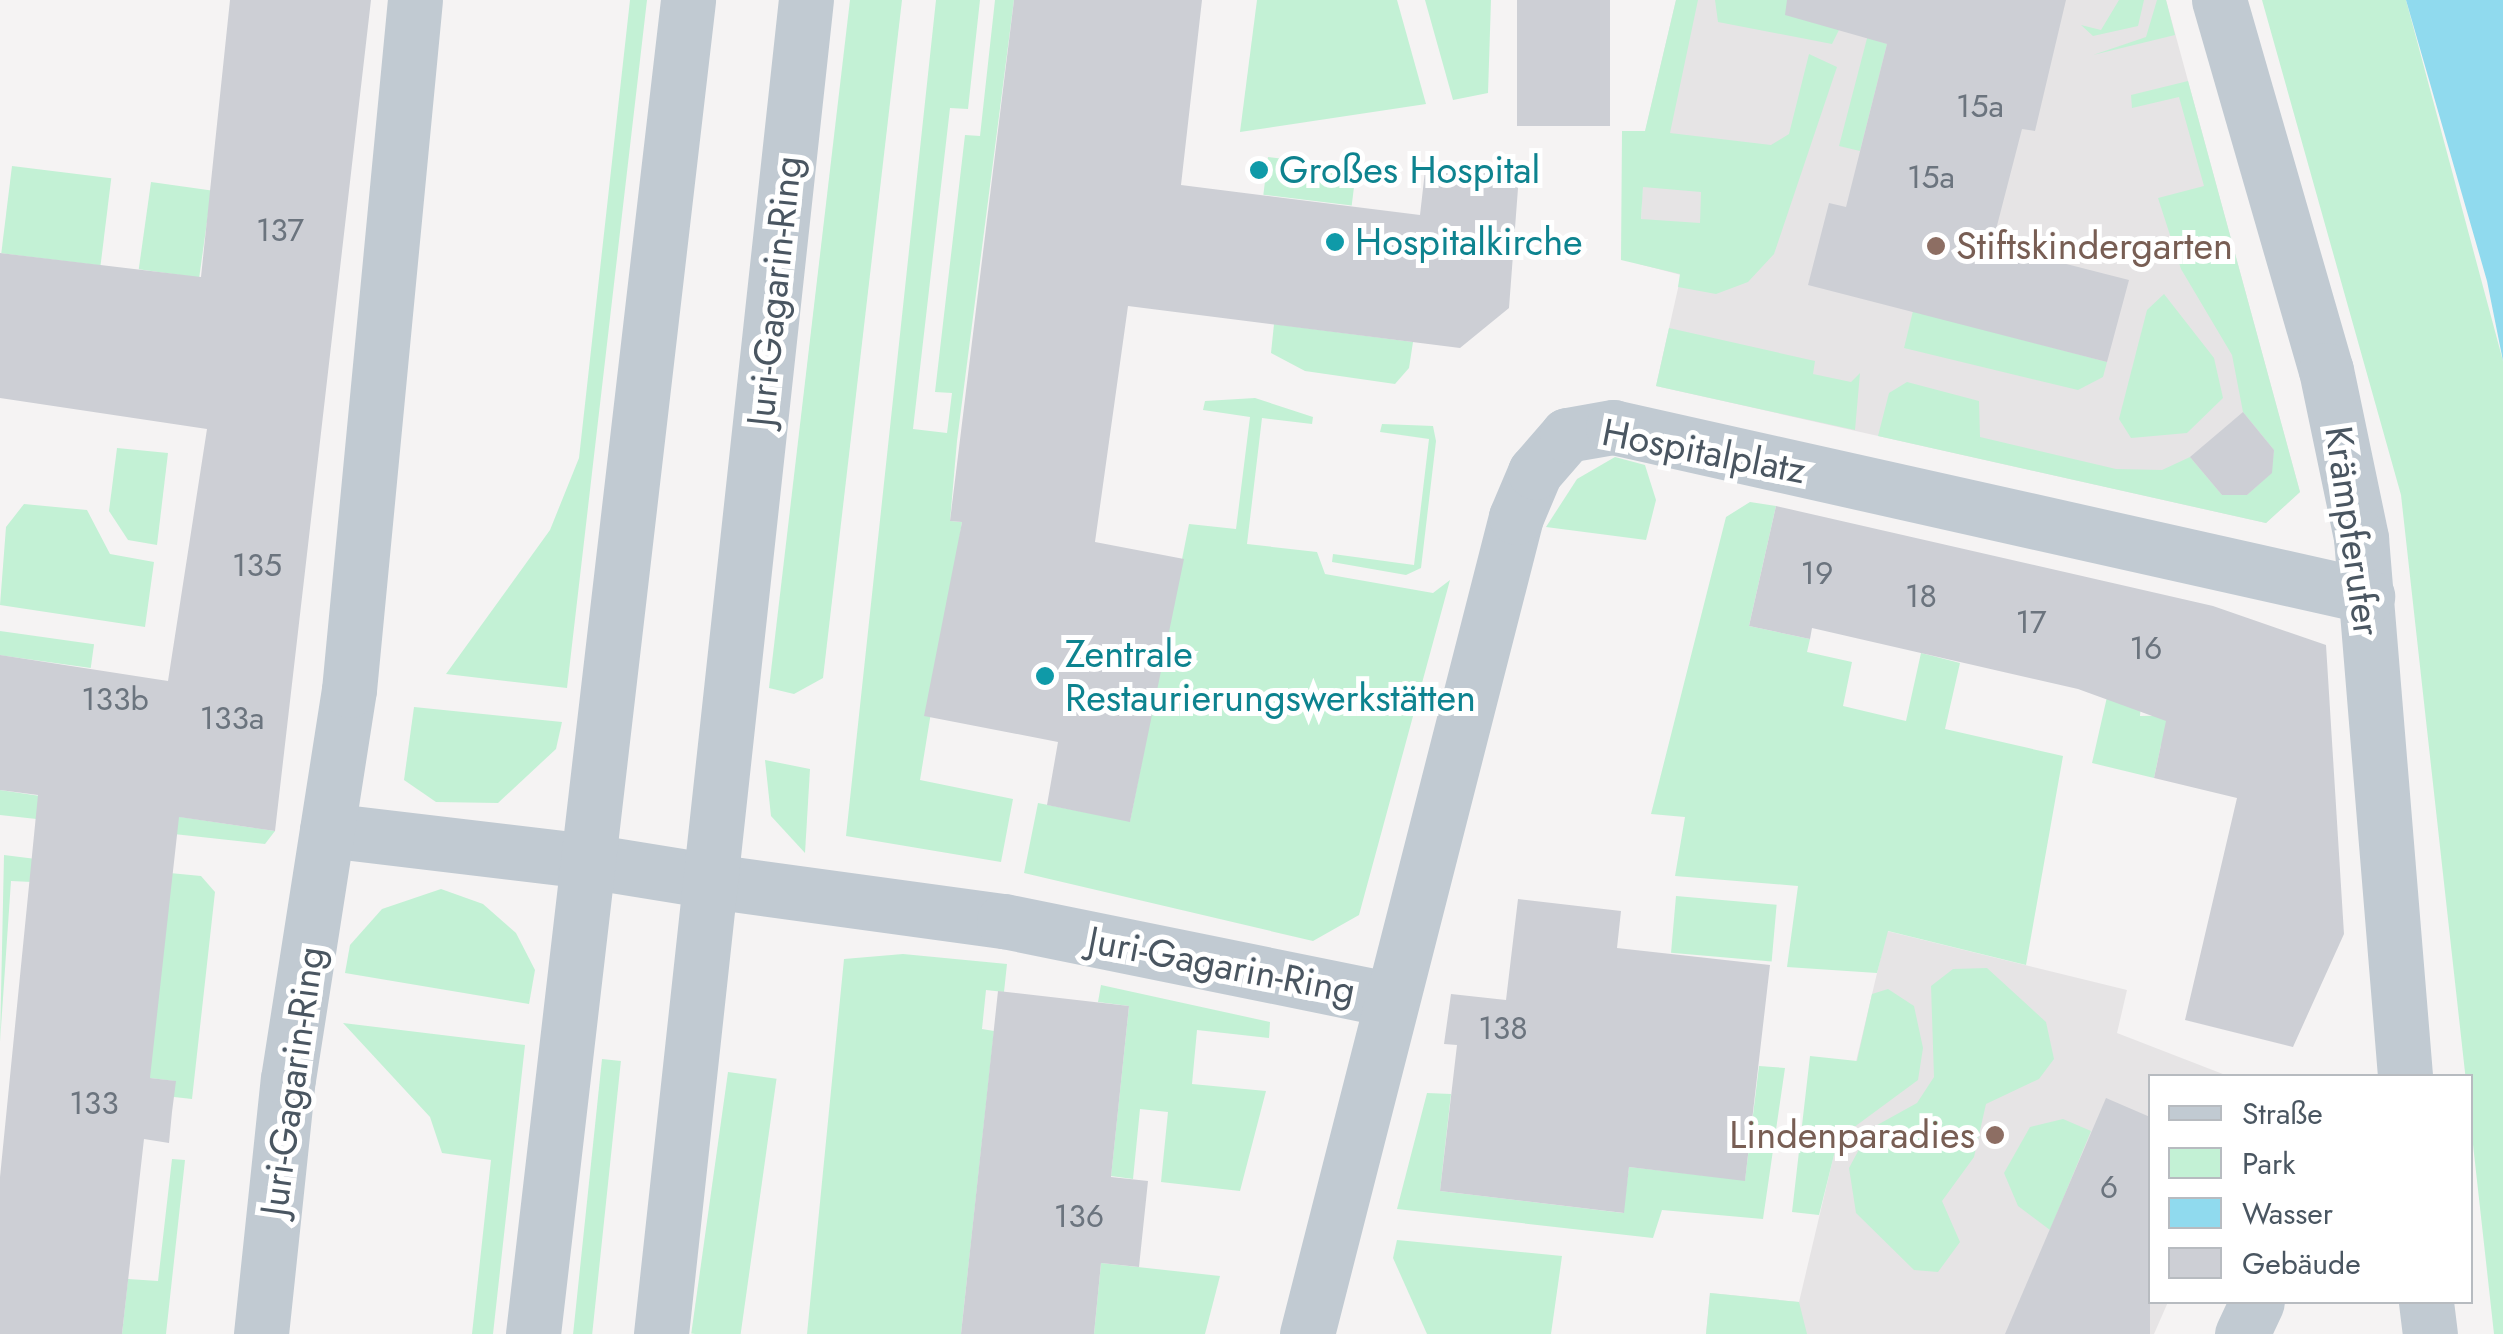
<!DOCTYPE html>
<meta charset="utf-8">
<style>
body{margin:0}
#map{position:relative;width:2503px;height:1334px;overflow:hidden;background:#f5f3f3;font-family:Jost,sans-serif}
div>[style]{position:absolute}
.education>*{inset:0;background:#e6e4e5}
.green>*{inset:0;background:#c3f1d5;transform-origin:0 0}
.water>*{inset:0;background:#90daee}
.building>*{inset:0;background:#cdcfd5;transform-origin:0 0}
.minor>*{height:55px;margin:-27.5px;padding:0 27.5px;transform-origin:27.5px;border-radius:27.5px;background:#c1cad2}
.tertiary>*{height:55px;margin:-27.5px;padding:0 27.5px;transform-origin:27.5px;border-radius:27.5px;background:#c1cad2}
.dots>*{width:28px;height:28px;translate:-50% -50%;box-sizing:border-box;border:5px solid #fff;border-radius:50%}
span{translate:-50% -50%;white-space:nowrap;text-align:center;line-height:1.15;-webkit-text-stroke:10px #fff;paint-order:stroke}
.number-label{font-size:32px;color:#6b747e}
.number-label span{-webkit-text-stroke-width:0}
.culture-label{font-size:38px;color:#0d838f}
.left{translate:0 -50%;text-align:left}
.education-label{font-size:38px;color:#785e54}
.right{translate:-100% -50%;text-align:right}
.street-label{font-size:38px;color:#4a5661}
.legend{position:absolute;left:2148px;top:1074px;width:325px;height:230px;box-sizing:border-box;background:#fff;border:2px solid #b7bbc0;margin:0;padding:12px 18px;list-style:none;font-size:30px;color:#4a5661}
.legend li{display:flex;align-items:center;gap:20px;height:50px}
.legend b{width:50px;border:2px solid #b7bbc0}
</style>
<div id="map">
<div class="education">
<div style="clip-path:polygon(1676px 0,2166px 0,2300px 492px,2266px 523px,1656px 386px,1681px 275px,1639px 264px,1645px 132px)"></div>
<div style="clip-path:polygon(1887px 931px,2127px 990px,2117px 1033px,2228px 1076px,2150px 1076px,2150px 1302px,2168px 1302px,2154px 1334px,1706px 1334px,1710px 1293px,1799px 1302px)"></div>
</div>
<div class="green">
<div style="clip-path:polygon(630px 0,647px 0,567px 688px,446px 674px,550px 530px,579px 458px)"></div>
<div style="clip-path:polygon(850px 0,902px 0,823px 678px,794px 694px,769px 688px)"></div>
<div style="clip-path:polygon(936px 0,980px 0,968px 109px,950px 108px,913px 429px,947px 433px,952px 393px,935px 392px,965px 135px,980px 136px,995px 0,1014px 0,957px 441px,950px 521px,962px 522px,920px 780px,1013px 799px,1001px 862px,846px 836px)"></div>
<div style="clip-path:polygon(1257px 0,1397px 0,1426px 104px,1240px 132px)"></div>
<div style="clip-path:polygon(1425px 0,1491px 0,1488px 93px,1453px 100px)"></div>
<div style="clip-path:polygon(evenodd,1676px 0,1698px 0,1670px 133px,1771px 145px,1789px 134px,1809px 54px,1837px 67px,1774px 254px,1748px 282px,1716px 294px,1678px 287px,1680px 274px,1621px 260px,1622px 131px,1645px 131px,1676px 0,1643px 187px,1701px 192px,1700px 223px,1641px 219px,1643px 187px)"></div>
<div style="clip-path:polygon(1715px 0,1854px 0,1832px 44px,1718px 22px)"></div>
<div style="clip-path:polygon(1877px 0,1878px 41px,1887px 44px,1860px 151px,1839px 146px)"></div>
<div style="clip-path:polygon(2119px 0,2144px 0,2138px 26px,2093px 36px,2081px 25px,2101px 30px)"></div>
<div style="clip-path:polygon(2157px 0,2166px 0,2175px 35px,2093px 55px,2146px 37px)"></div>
<div style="clip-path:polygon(2262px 0,2406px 0,2503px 361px,2503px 1334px,2494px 1334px,2401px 495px)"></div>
<div style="clip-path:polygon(2188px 81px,2300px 492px,2266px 523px,1878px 436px,1889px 393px,1907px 382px,1979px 401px,1980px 437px,2116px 469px,2162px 470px,2190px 457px,2222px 495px,2247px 495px,2271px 473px,2274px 450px,2243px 412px,2232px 355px,2181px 269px,2158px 198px,2204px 186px,2179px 97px,2132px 108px,2131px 95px)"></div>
<div style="left:1268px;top:157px;width:89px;height:38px;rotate:7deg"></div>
<div style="left:12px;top:166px;width:100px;height:88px;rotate:7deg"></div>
<div style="left:151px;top:182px;width:61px;height:88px;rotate:8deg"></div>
<div style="clip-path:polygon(2164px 294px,2214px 358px,2223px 398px,2187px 433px,2131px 438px,2119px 419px,2147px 310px)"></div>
<div style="clip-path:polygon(1913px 311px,2107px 362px,2103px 377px,2078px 390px,1904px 348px)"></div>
<div style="clip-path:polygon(1274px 324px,1413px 342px,1409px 368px,1395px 384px,1305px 371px,1271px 353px)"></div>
<div style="clip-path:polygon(1669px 328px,1815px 361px,1813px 374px,1851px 382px,1860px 373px,1855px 430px,1656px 386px)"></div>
<div style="clip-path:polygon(1255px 398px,1313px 417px,1312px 424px,1262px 418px,1247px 544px,1317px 552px,1325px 574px,1433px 593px,1450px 580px,1359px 915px,1313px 941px,1024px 873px,1038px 803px,1130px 821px,1189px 524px,1236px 529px,1250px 417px,1203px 410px,1205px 401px)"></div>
<div style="clip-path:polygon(1382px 424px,1433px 426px,1436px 441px,1421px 568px,1406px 575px,1332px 562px,1333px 554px,1414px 565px,1429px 439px,1380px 432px)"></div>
<div style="clip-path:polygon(117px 448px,168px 453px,157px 545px,128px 540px,109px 511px)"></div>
<div style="clip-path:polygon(1615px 457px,1645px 465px,1656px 500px,1646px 540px,1546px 527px,1577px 479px)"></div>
<div style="clip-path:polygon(1750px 502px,1776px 506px,1749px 626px,1810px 639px,1807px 652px,1852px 662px,1843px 706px,1906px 721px,1921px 653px,1960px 663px,1945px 729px,2063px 756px,2026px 965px,1888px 931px,1877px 973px,1787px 967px,1798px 886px,1675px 876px,1685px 817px,1651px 814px,1726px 517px)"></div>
<div style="clip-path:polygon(24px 504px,87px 510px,110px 554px,154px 562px,145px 627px,0 605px,6px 527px)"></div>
<div style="left:0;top:631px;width:95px;height:24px;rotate:8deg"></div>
<div style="clip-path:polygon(2107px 697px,2141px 704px,2140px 716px,2189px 715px,2161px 745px,2154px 778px,2092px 763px)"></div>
<div style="clip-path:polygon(414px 707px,562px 722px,556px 749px,498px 803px,436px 802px,404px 780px)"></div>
<div style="clip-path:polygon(765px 760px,810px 769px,805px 853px,771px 816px)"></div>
<div style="clip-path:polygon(0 790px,275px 831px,265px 844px,0 815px)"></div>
<div style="clip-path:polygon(4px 855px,44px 860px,32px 882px,11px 881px,0 1042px)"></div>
<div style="clip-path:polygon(107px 867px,201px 876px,215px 892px,192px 1099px,174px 1097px,174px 1081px,150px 1078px)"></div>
<div style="clip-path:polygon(441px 889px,483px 904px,516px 933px,535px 970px,529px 1004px,345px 973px,350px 945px,382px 909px)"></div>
<div style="left:1676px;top:896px;width:101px;height:57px;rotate:5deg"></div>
<div style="clip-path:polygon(903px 954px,1007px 964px,1004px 992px,986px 990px,982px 1029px,994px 1031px,961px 1334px,807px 1334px,844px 959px)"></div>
<div style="clip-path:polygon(1987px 968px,2046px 1022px,2054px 1059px,2039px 1079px,1986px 1104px,1974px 1157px,1942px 1201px,1960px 1242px,1938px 1272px,1914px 1270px,1856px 1213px,1849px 1168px,1870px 1129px,1917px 1103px,1934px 1077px,1931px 986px,1953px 969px)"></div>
<div style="clip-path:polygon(1101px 985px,1270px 1022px,1269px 1038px,1197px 1030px,1192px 1084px,1266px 1091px,1240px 1191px,1161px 1182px,1168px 1112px,1140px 1109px,1133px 1179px,1111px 1176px,1129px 1006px,1098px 1002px)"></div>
<div style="clip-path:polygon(1888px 989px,1914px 1006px,1923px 1048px,1918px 1080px,1838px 1139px,1819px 1215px,1792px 1212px,1810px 1056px,1857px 1061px,1872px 994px)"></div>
<div style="clip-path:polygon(343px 1023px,525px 1045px,493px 1334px,472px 1334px,491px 1160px,442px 1153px,430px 1117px)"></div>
<div style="left:602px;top:1059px;width:19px;height:277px;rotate:6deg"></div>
<div style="clip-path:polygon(1759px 1066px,1785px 1068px,1763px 1219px,1662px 1210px,1653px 1238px,1397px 1209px,1427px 1093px,1451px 1094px,1440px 1191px,1623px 1213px,1629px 1167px,1745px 1180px)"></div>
<div style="left:728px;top:1072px;width:49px;height:264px;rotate:8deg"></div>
<div style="clip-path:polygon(2063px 1119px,2091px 1131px,2050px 1230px,2018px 1206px,2004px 1173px,2030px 1127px)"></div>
<div style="clip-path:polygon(172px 1159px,185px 1160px,166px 1334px,122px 1334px,128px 1279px,158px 1281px)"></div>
<div style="clip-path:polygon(1397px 1240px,1562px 1256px,1551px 1334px,1427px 1334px,1393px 1258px)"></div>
<div style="clip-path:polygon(1101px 1263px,1220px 1276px,1205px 1334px,1094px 1334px)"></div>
<div style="clip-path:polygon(1710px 1293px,1799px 1302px,1807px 1334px,1706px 1334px)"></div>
</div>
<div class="water">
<div style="clip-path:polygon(2406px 0,2503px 0,2503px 361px,2487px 281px)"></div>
</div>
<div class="building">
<div style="clip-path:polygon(230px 0,371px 0,275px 831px,179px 817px,150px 1078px,176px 1081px,172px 1112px,169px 1143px,144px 1139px,122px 1334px,0 1334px,0 1177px,38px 795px,0 790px,0 655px,168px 681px,207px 429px,0 398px,0 253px,201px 277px)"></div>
<div style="clip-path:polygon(1014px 0,1202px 0,1181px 185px,1420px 215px,1426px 162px,1519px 175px,1509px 308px,1460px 348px,1128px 306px,1095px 542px,1184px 559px,1130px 822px,1047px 805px,1058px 742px,924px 716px,962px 522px,950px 521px)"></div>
<div style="left:1517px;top:0;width:93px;height:126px"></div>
<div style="clip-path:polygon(1787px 0,2066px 0,2035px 131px,2022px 129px,1992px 245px,2129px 280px,2107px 362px,1808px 285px,1829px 203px,1846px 207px,1887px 44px,1785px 15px)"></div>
<div style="clip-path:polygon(2243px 412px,2274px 450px,2272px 473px,2247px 495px,2222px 495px,2190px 457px)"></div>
<div style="clip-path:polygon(1776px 506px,2213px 606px,2326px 645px,2344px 934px,2293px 1047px,2185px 1020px,2237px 798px,2154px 778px,2166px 721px,2078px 689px,1812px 628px,1810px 639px,1749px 626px)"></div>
<div style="clip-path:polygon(1518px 899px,1621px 911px,1617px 948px,1770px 965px,1745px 1181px,1629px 1167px,1624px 1213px,1440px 1191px,1457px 1045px,1444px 1044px,1451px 994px,1506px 1000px)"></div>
<div style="clip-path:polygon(998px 991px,1129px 1006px,1111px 1177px,1148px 1181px,1139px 1267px,1101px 1263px,1094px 1334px,961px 1334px)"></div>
<div style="clip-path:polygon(2106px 1098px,2150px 1117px,2150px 1334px,2005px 1334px)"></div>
</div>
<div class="minor">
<div style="left:2219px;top:0;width:385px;rotate:73.9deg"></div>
<div style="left:2326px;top:370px;width:172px;rotate:78.2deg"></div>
<div style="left:2361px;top:538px;width:540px;rotate:85.32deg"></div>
<div style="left:327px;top:830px;width:263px;rotate:6.8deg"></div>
<div style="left:711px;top:881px;width:296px;rotate:7.8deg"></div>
<div style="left:1004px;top:921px;width:395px;rotate:11.5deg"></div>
<div style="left:2426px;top:1302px;width:32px;rotate:83deg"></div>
<div style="left:261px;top:1334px;width:256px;rotate:-84deg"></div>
<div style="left:288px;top:1079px;width:394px;rotate:-81.1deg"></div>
<div style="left:349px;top:690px;width:693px;rotate:-84.54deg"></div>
<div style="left:1307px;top:1334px;width:843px;rotate:-75.65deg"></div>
<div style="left:1516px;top:517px;width:49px;rotate:-67.1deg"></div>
<div style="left:1535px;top:472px;width:49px;rotate:-49.1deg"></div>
<div style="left:1567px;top:435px;width:47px;rotate:-9.9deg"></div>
<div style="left:1613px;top:427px;width:773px;rotate:12.63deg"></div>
<div style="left:2242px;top:1334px;width:35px;rotate:-65deg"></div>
</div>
<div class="tertiary">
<div style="left:588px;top:861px;width:125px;rotate:9.2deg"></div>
<div style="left:533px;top:1334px;width:1343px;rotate:-83.37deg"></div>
<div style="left:661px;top:1334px;width:1342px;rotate:-83.8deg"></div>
</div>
<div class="dots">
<div style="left:1259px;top:170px;background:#0f9aa8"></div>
<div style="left:1335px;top:242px;background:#0f9aa8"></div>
<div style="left:1936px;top:246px;background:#8d6e63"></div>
<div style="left:1045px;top:676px;background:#0f9aa8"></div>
<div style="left:1995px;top:1135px;background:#8d6e63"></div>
</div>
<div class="number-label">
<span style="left:1980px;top:106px">15a</span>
<span style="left:1931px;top:177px">15a</span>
<span style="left:280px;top:230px">137</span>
<span style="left:257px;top:565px">135</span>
<span style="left:1817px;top:573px">19</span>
<span style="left:1921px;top:596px">18</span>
<span style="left:2031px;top:622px">17</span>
<span style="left:2146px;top:648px">16</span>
<span style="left:115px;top:699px">133b</span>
<span style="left:232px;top:718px">133a</span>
<span style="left:1503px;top:1028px">138</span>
<span style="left:94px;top:1103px">133</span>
<span style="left:2109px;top:1187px">6</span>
<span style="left:1079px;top:1216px">136</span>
</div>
<div class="culture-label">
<span class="left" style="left:1279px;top:170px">Großes Hospital</span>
<span class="left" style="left:1355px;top:242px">Hospitalkirche</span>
<span class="left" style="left:1065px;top:676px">Zentrale<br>Restaurierungswerkstätten</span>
</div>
<div class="education-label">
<span class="left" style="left:1956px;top:246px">Stiftskindergarten</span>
<span class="right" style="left:1975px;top:1135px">Lindenparadies</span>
</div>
<div class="street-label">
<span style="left:774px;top:291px;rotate:-84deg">Juri-Gagarin-Ring</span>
<span style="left:1704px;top:451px;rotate:11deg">Hospitalplatz</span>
<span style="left:2353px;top:531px;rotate:82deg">Krämpferufer</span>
<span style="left:1222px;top:965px;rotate:11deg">Juri-Gagarin-Ring</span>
<span style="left:292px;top:1081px;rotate:-82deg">Juri-Gagarin-Ring</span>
</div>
<ul class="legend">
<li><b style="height:12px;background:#c1cad2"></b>Straße</li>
<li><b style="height:28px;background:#c3f1d5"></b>Park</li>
<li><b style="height:28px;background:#90daee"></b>Wasser</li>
<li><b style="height:28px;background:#cdcfd5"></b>Gebäude</li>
</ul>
</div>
